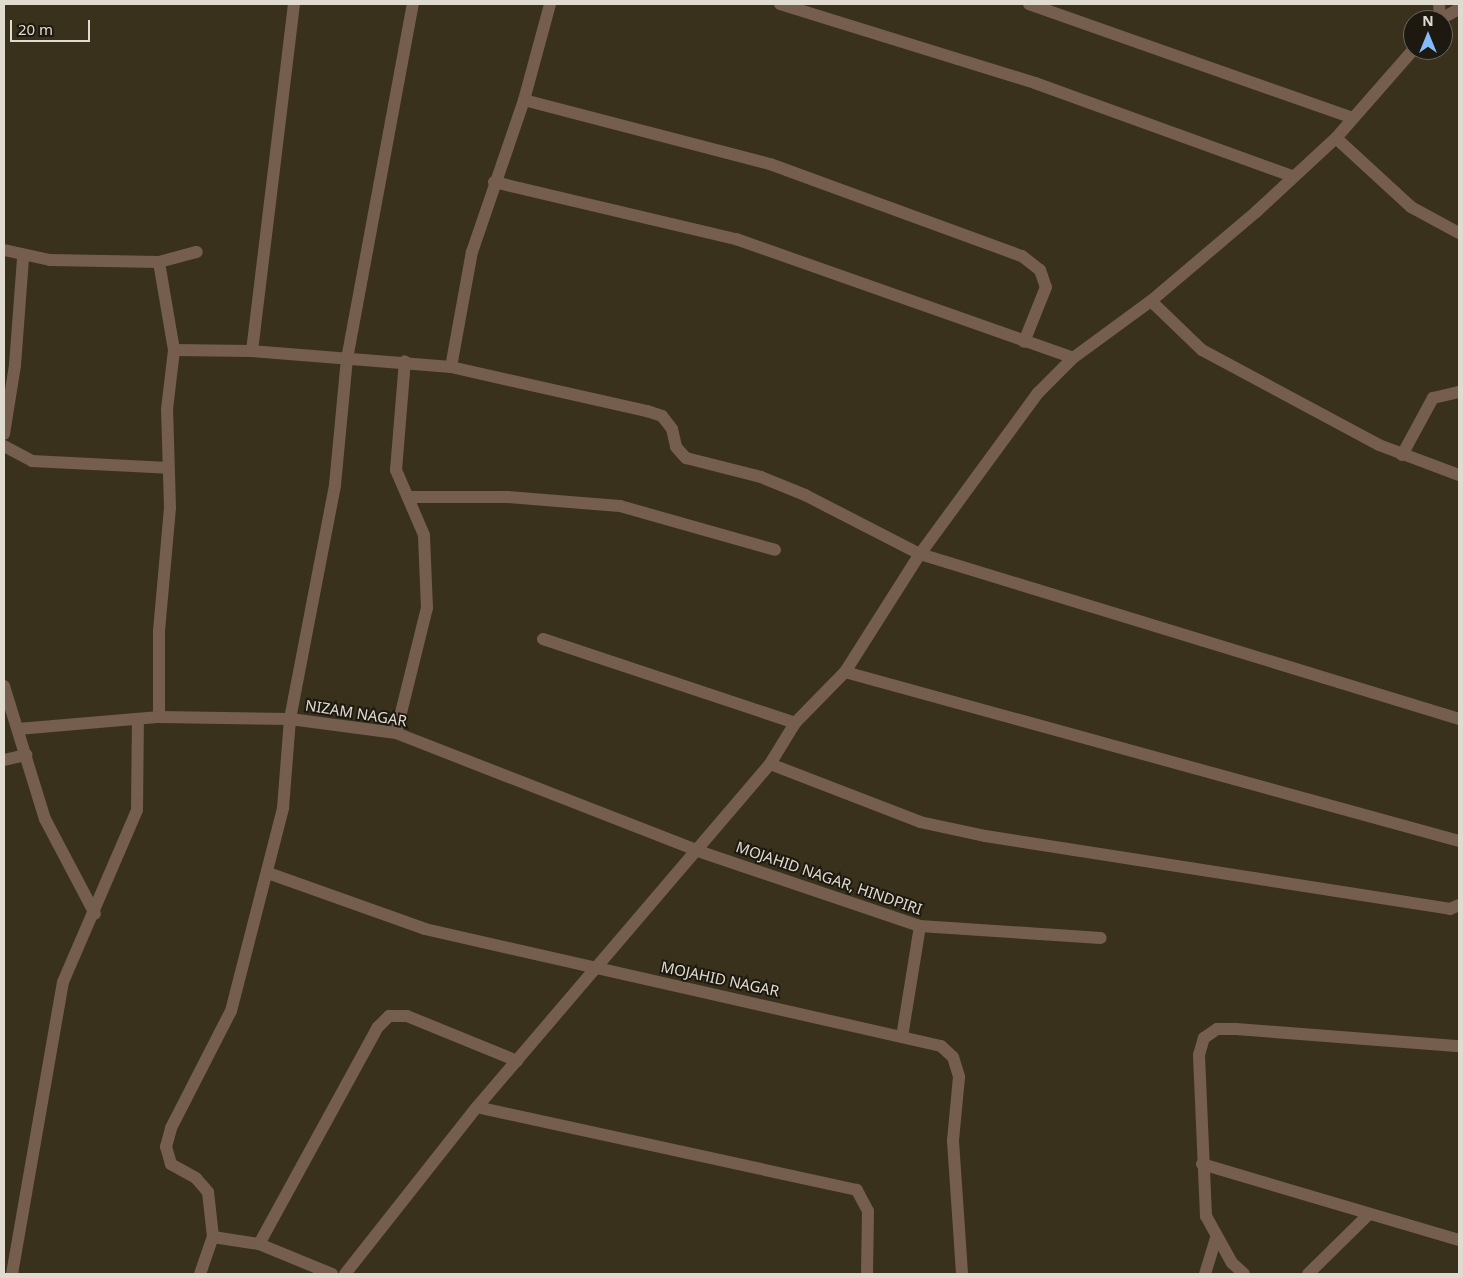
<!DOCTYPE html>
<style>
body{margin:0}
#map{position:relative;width:1463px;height:1278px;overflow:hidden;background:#39311c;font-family:"Noto Sans",sans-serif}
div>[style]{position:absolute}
.minor>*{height:12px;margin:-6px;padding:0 6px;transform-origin:6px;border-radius:6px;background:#755e4e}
span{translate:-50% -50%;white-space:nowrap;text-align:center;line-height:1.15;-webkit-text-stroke:4px #1d1910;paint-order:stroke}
.street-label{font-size:15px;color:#e0dbcf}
.frame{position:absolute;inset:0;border:5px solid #e0dbcf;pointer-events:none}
.north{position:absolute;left:1403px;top:10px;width:50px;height:50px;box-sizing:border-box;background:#1d1910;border:1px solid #6b675c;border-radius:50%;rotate:0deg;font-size:14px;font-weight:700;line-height:20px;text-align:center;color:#e0dbcf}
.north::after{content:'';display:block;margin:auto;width:18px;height:22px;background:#82bcfa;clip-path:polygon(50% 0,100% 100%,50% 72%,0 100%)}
.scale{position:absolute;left:10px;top:20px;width:80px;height:22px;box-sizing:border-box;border:2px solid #e0dbcf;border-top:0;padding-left:6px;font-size:15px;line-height:18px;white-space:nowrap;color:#e0dbcf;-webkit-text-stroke:4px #1d1910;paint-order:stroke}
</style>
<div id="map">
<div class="minor">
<div style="left:780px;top:4px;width:267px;rotate:17.2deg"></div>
<div style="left:1035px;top:83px;width:273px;rotate:19.9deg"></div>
<div style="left:1029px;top:4px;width:343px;rotate:19.4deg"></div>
<div style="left:1439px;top:4px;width:15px;rotate:86deg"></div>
<div style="left:1439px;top:20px;width:23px;rotate:-29deg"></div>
<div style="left:524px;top:100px;width:254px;rotate:14.6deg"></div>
<div style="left:770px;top:164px;width:268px;rotate:20.1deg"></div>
<div style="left:1022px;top:256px;width:23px;rotate:38deg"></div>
<div style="left:1040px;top:270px;width:18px;rotate:71deg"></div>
<div style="left:1046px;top:287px;width:59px;rotate:111.8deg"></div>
<div style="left:1336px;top:138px;width:102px;rotate:42.6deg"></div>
<div style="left:1411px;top:207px;width:55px;rotate:28.4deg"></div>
<div style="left:494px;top:182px;width:249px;rotate:13.3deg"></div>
<div style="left:736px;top:239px;width:357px;rotate:19.4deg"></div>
<div style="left:4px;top:250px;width:47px;rotate:12.3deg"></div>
<div style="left:50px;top:260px;width:109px;rotate:1.1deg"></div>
<div style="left:159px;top:262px;width:39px;rotate:-15deg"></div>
<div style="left:1151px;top:301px;width:71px;rotate:43.9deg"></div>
<div style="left:1202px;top:350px;width:201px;rotate:28.2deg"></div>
<div style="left:1379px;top:445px;width:85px;rotate:20.6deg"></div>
<div style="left:174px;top:350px;width:78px;rotate:0.7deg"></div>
<div style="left:252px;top:351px;width:200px;rotate:4.6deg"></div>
<div style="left:451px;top:367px;width:201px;rotate:12.7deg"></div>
<div style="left:647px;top:411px;width:16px;rotate:18deg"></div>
<div style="left:662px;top:416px;width:16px;rotate:52deg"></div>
<div style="left:672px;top:429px;width:18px;rotate:77deg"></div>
<div style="left:676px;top:447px;width:15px;rotate:48deg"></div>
<div style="left:686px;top:458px;width:77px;rotate:14.2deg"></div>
<div style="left:761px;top:477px;width:48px;rotate:22.2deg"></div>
<div style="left:805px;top:495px;width:129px;rotate:27.2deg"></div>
<div style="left:920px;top:554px;width:564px;rotate:17.02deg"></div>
<div style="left:252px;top:351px;width:350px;rotate:-83.1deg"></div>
<div style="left:451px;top:367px;width:117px;rotate:-79.7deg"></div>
<div style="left:472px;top:252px;width:161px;rotate:-71.1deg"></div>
<div style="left:524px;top:100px;width:99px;rotate:-74.8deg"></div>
<div style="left:4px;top:434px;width:70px;rotate:-80.9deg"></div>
<div style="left:15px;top:365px;width:107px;rotate:-85.7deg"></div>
<div style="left:4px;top:446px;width:32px;rotate:28deg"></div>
<div style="left:32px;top:461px;width:136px;rotate:2.9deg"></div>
<div style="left:1402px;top:455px;width:65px;rotate:-61.5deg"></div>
<div style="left:1433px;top:398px;width:27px;rotate:-13deg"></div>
<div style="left:408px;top:497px;width:99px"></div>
<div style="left:507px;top:497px;width:113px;rotate:4.6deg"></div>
<div style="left:620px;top:506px;width:161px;rotate:15.8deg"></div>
<div style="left:543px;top:639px;width:266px;rotate:18.4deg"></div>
<div style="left:845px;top:672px;width:637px;rotate:15.39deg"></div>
<div style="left:4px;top:686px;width:139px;rotate:72.9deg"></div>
<div style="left:45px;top:819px;width:107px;rotate:62.2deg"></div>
<div style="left:159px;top:717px;width:86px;rotate:-90deg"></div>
<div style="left:159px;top:631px;width:123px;rotate:-84.9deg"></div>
<div style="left:170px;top:508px;width:99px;rotate:-91.7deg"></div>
<div style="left:167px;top:409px;width:59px;rotate:-83.2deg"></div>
<div style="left:174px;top:350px;width:89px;rotate:-99.7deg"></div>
<div style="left:18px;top:729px;width:142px;rotate:-4.9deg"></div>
<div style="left:159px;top:717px;width:131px;rotate:0.9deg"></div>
<div style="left:290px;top:719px;width:107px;rotate:7.5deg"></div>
<div style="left:396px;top:733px;width:324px;rotate:21.3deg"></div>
<div style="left:698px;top:851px;width:234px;rotate:18.7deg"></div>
<div style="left:920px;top:926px;width:181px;rotate:3.8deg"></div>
<div style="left:396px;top:733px;width:129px;rotate:-76.1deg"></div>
<div style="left:427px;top:608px;width:73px;rotate:-92.4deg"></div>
<div style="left:424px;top:535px;width:71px;rotate:-113.3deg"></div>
<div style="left:396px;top:470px;width:109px;rotate:-85.3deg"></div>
<div style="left:4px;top:760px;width:23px;rotate:-13deg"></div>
<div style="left:770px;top:764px;width:161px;rotate:21.1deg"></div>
<div style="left:920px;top:822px;width:66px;rotate:12.2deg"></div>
<div style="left:985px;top:836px;width:471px;rotate:8.9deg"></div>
<div style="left:1450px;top:909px;width:10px;rotate:-24deg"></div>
<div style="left:268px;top:873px;width:167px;rotate:19.6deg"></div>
<div style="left:425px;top:929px;width:529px;rotate:12.78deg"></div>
<div style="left:941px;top:1046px;width:16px;rotate:43deg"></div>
<div style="left:953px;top:1057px;width:21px;rotate:73deg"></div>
<div style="left:959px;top:1077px;width:64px;rotate:95.4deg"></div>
<div style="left:953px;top:1141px;width:133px;rotate:86.1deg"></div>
<div style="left:902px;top:1037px;width:112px;rotate:-80.8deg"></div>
<div style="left:1202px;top:1164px;width:268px;rotate:16.5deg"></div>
<div style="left:213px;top:1237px;width:47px;rotate:8.7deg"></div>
<div style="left:259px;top:1244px;width:79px;rotate:22.3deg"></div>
<div style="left:259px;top:1244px;width:247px;rotate:-61.3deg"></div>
<div style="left:378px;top:1027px;width:16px;rotate:-45deg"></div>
<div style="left:389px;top:1016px;width:18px"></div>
<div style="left:407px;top:1016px;width:119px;rotate:22.2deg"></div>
<div style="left:12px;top:1274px;width:296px;rotate:-80.1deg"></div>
<div style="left:63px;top:982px;width:187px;rotate:-66.7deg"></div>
<div style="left:137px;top:810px;width:91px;rotate:-89.4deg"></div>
<div style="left:200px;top:1274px;width:39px;rotate:-71deg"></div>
<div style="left:213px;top:1237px;width:45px;rotate:-96.3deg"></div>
<div style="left:208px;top:1192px;width:18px;rotate:-131deg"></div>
<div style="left:196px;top:1178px;width:29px;rotate:-151deg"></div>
<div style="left:171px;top:1164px;width:18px;rotate:-106deg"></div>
<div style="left:166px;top:1147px;width:20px;rotate:-75deg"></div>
<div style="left:171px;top:1128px;width:131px;rotate:-62.9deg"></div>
<div style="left:231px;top:1011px;width:210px;rotate:-75.6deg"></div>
<div style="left:283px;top:808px;width:89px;rotate:-85.5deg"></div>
<div style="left:290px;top:719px;width:238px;rotate:-79.1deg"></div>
<div style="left:335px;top:485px;width:127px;rotate:-84.6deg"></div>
<div style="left:347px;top:359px;width:361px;rotate:-79.5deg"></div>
<div style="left:345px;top:1274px;width:213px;rotate:-51.7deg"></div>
<div style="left:867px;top:1274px;width:63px;rotate:-89.1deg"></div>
<div style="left:868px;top:1211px;width:24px;rotate:-118deg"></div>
<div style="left:857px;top:1190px;width:389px;rotate:-167.7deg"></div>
<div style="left:477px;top:1107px;width:451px;rotate:-49.5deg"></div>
<div style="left:770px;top:764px;width:48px;rotate:-58.6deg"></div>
<div style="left:795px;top:723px;width:71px;rotate:-45.6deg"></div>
<div style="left:845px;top:672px;width:140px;rotate:-57.6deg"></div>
<div style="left:920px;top:554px;width:200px;rotate:-53.8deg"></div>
<div style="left:1038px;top:393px;width:49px;rotate:-45deg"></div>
<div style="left:1073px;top:358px;width:97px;rotate:-36.2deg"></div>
<div style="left:1151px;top:301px;width:138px;rotate:-40.3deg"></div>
<div style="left:1256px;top:212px;width:109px;rotate:-42.8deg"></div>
<div style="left:1336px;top:138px;width:117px;rotate:-48.8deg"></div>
<div style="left:1205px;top:1274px;width:39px;rotate:-73deg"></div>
<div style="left:1244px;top:1274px;width:16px;rotate:-137deg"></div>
<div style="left:1232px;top:1263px;width:54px;rotate:-119deg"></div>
<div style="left:1206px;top:1216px;width:161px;rotate:-92.5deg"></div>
<div style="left:1199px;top:1055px;width:18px;rotate:-74deg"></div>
<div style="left:1204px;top:1038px;width:16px;rotate:-35deg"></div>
<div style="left:1217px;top:1029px;width:19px"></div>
<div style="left:1236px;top:1029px;width:224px;rotate:4.4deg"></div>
<div style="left:1308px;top:1274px;width:83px;rotate:-44.5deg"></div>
</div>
<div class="street-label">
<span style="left:356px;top:713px;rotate:9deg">NIZAM NAGAR</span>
<span style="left:829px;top:878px;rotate:19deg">MOJAHID NAGAR, HINDPIRI</span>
<span style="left:720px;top:979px;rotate:12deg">MOJAHID NAGAR</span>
</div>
<div class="frame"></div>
<div class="north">N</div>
<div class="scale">20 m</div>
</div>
